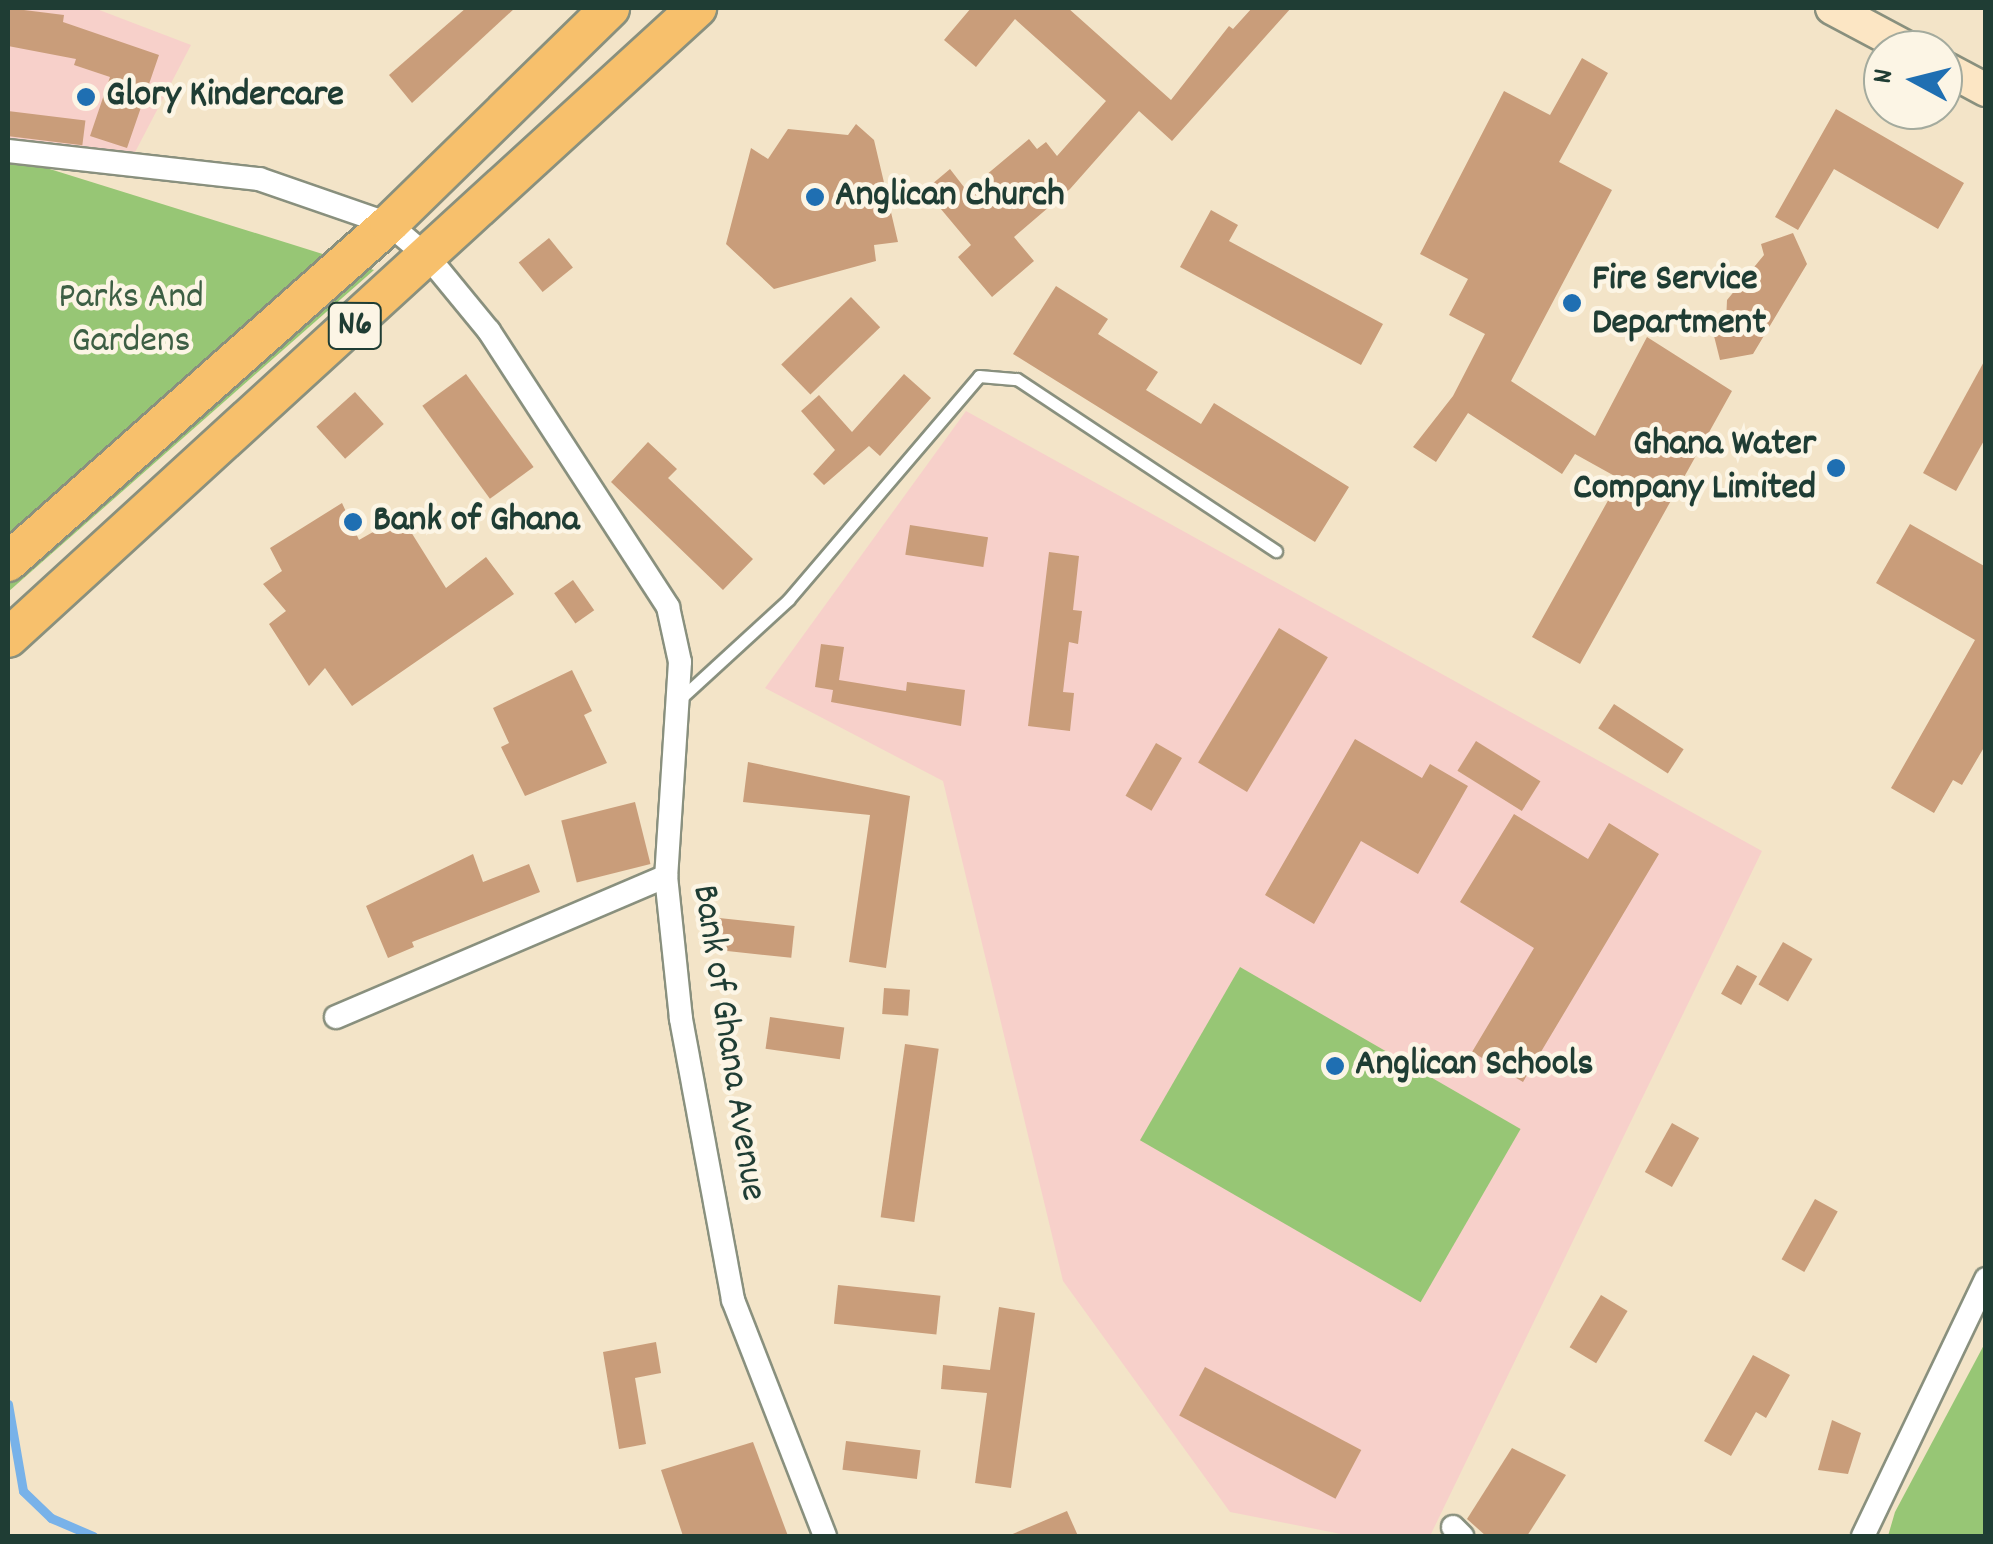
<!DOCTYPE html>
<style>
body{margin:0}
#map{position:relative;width:1993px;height:1544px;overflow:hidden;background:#f3e4c8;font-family:Dekko,sans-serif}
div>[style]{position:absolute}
.built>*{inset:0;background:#f7d0ca}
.green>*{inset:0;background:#97c675;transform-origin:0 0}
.stream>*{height:9px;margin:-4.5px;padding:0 4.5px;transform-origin:4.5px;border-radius:4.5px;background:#78b2e9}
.building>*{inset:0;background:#c99d7a;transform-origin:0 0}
.roads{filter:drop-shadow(2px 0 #89907e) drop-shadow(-2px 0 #89907e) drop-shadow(0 2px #89907e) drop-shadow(0 -2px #89907e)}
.lane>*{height:11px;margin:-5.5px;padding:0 5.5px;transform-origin:5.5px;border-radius:5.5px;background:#fff}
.street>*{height:22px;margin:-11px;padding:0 11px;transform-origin:11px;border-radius:11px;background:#fff}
.secondary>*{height:32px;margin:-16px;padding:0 16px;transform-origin:16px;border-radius:16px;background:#fce6c4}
.primary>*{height:38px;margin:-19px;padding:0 19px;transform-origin:19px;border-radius:19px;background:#f7c06c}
.dots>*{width:28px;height:28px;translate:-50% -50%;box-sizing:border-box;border:5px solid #fcf5e5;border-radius:50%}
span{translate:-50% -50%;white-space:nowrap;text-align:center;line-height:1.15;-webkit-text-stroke:9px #fcf5e5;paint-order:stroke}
.shield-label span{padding:2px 8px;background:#fcf5e5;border:2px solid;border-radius:8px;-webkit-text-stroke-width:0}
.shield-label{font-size:35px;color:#1f3d34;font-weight:700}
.poi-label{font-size:38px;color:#1f3d34;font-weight:700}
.left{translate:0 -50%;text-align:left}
.right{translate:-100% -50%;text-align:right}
.park-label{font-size:38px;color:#3d5f44}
.street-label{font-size:38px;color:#1f3d34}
.frame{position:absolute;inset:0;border:10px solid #1f3d34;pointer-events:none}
.north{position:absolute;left:1863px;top:30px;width:100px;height:100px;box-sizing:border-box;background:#fcf5e5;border:2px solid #a4ab9e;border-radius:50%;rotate:277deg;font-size:28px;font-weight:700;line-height:40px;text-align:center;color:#1f3d34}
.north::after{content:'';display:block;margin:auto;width:35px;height:45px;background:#1f6fb2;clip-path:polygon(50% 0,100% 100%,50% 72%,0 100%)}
</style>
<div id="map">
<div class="built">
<div style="clip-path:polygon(8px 8px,94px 8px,191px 45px,132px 158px,8px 148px)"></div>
<div style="clip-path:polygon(966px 411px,1762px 851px,1430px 1536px,1351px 1536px,1230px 1512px,1063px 1281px,943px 781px,765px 688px)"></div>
</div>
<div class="green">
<div style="clip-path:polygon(8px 156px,374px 270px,8px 592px)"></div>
<div style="left:1240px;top:967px;width:324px;height:200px;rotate:30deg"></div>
<div style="clip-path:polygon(1985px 1343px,1985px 1536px,1888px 1536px,1895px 1512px)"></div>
</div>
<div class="stream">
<div style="left:8px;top:1404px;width:88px;rotate:80.2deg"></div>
<div style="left:23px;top:1491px;width:39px;rotate:44deg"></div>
<div style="left:51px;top:1518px;width:46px;rotate:23.2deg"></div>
</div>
<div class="building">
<div style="clip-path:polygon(8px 8px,64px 15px,63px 22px,159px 55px,127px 148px,90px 136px,110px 77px,74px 65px,76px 59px,8px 46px)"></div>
<div style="clip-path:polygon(466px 8px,515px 8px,412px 103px,389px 75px)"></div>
<div style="clip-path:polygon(971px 8px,1068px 8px,1171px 100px,1229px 26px,1233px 29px,1252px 8px,1291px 8px,1172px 141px,1139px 111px,1070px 189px,1014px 237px,1034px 261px,992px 297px,958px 257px,971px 245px,925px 190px,950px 169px,967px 191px,1029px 139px,1037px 149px,1046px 142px,1057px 156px,1106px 101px,1015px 19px,976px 67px,944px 40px)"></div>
<div style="clip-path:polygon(1582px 58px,1608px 73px,1559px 162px,1612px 190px,1511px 381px,1595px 436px,1647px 337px,1732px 391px,1580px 664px,1532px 637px,1620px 479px,1575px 454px,1562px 474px,1468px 413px,1436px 462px,1413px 447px,1453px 396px,1485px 334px,1449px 315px,1468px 279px,1420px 254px,1504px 91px,1550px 115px)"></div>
<div style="clip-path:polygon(1836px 109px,1964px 183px,1938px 229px,1834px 169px,1798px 230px,1775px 217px)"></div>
<div style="left:8px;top:111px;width:78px;height:25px;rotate:7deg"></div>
<div style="clip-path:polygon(856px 124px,874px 140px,898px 242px,874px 245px,876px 261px,774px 289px,726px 244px,751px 148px,768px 159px,788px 129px,848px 135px)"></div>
<div style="clip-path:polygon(1211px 210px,1238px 225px,1229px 241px,1383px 324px,1361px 365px,1180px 267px)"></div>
<div style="clip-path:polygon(1793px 233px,1807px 264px,1753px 354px,1720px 360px,1712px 328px,1726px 323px,1727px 300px,1764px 255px,1761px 244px)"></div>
<div style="left:549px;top:238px;width:38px;height:39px;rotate:51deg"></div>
<div style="clip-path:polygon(1056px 286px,1108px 319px,1098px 334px,1158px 372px,1146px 390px,1201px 424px,1214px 403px,1349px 487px,1315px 542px,1013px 354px)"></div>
<div style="left:851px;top:297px;width:42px;height:97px;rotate:46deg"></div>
<div style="clip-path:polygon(1986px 358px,1986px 437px,1956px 491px,1923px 473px)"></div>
<div style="left:466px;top:374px;width:115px;height:54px;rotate:54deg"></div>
<div style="clip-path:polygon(904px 374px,931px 398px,880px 456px,869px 446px,824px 485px,813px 474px,835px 450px,801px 411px,819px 395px,852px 432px)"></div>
<div style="left:355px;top:392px;width:43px;height:52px;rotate:48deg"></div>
<div style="clip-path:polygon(648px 442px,677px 469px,668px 478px,753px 559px,723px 590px,611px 482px)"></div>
<div style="clip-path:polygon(342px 503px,359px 540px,401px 516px,446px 588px,486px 557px,514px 594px,352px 706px,325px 668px,309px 686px,269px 624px,286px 611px,263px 584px,282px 571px,270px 548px)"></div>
<div style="clip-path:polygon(1910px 524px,1986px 567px,1986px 744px,1962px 785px,1953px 780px,1934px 813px,1891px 788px,1975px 640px,1876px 583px)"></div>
<div style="left:910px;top:525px;width:79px;height:30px;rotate:9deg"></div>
<div style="clip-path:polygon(1049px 552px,1079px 556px,1073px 610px,1082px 611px,1078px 644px,1069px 642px,1063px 692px,1074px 693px,1070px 731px,1028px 726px)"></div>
<div style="left:573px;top:580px;width:37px;height:23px;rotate:55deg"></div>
<div style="left:1279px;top:628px;width:57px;height:157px;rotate:31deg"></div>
<div style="clip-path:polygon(821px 644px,844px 647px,839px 680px,906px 691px,907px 682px,965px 690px,961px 726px,831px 702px,833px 690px,815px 687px)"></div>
<div style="clip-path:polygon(572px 670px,592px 711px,584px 715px,607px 763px,525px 796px,501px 747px,509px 743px,493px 708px)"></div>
<div style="left:1614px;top:704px;width:83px;height:29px;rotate:33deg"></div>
<div style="clip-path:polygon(1355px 739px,1422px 778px,1430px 764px,1468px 786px,1418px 874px,1361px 841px,1314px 924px,1265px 895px)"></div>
<div style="left:1476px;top:741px;width:76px;height:35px;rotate:32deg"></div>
<div style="left:1156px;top:743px;width:30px;height:61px;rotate:30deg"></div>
<div style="clip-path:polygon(748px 762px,910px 796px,886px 968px,849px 962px,870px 815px,743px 802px)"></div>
<div style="left:635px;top:802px;width:64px;height:76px;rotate:76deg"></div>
<div style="clip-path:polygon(1514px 814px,1588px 859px,1609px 823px,1659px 854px,1523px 1082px,1472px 1052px,1534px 948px,1460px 902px)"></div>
<div style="clip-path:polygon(473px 854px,483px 882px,529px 864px,540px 892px,412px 942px,414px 947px,388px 958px,366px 906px)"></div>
<div style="left:719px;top:918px;width:76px;height:32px;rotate:6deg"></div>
<div style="left:1783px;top:942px;width:34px;height:49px;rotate:30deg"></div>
<div style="left:1737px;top:965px;width:23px;height:33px;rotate:29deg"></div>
<div style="left:884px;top:988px;width:26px;height:26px;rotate:4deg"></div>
<div style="left:770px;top:1017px;width:75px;height:32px;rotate:8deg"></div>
<div style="left:905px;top:1044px;width:34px;height:175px;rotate:8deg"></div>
<div style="left:1672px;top:1123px;width:31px;height:56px;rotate:29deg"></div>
<div style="left:1815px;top:1199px;width:26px;height:69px;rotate:29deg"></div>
<div style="left:838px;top:1285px;width:103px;height:39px;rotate:6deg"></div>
<div style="left:1601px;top:1295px;width:31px;height:61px;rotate:31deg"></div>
<div style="clip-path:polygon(999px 1307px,1035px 1313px,1011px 1488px,975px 1483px,987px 1393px,941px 1389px,943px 1365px,990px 1370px)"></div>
<div style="clip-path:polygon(656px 1342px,661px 1373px,635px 1378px,646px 1444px,619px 1449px,603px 1352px)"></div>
<div style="clip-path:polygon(1753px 1355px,1790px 1375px,1766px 1418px,1756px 1412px,1731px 1456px,1704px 1441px)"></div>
<div style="left:1205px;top:1367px;width:177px;height:55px;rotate:28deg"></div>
<div style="clip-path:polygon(1832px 1420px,1861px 1433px,1848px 1474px,1818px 1470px)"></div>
<div style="left:846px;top:1441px;width:75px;height:29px;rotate:7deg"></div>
<div style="clip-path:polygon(753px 1442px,788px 1536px,683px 1536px,661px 1470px)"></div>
<div style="clip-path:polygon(1512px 1448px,1566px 1475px,1527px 1536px,1486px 1536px,1467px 1519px)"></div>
<div style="clip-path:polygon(1067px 1511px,1078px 1536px,1008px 1536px)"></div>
</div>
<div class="roads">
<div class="lane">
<div style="left:680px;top:699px;width:147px;rotate:-42.5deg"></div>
<div style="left:788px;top:600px;width:294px;rotate:-49.5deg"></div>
<div style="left:979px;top:376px;width:38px;rotate:5deg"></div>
<div style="left:1017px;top:379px;width:311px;rotate:33.6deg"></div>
</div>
<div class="street">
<div style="left:8px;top:151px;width:253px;rotate:6.4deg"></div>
<div style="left:259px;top:179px;width:138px;rotate:19.1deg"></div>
<div style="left:389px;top:224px;width:52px;rotate:40.4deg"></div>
<div style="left:429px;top:258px;width:94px;rotate:50.6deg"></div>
<div style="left:489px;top:331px;width:329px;rotate:57deg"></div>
<div style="left:668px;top:607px;width:56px;rotate:77.7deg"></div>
<div style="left:680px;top:662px;width:214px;rotate:93.7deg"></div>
<div style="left:666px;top:876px;width:144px;rotate:84deg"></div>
<div style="left:681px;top:1019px;width:286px;rotate:79.5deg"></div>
<div style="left:733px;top:1300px;width:253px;rotate:68.7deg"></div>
<div style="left:336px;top:1017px;width:359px;rotate:-23.1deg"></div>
<div style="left:1453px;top:1527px;width:13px;rotate:45deg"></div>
<div style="left:1863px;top:1536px;width:285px;rotate:-64.4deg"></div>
</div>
<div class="secondary">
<div style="left:1832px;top:8px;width:89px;rotate:28deg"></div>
<div style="left:1943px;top:67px;width:49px;rotate:28.1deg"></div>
</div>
<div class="primary">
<div style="left:8px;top:562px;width:509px;rotate:-41.58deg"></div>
<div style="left:389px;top:224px;width:309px;rotate:-44.3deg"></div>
<div style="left:8px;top:638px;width:934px;rotate:-42.44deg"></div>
</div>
</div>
<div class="dots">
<div style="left:86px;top:97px;background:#1f6fb2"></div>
<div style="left:815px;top:197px;background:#1f6fb2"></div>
<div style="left:1572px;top:303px;background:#1f6fb2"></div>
<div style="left:1836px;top:468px;background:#1f6fb2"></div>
<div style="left:353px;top:522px;background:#1f6fb2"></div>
<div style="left:1335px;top:1066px;background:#1f6fb2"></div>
</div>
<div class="shield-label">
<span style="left:355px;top:326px">N6</span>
</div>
<div class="poi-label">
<span class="left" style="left:106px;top:97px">Glory Kindercare</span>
<span class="left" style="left:835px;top:197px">Anglican Church</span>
<span class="left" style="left:1592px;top:303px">Fire Service<br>Department</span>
<span class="right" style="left:1816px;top:468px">Ghana Water<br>Company Limited</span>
<span class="left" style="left:373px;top:522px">Bank of Ghana</span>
<span class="left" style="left:1355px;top:1066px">Anglican Schools</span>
</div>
<div class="park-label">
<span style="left:131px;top:321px">Parks And<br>Gardens</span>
</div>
<div class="street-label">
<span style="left:727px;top:1043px;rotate:81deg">Bank of Ghana Avenue</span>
</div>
<div class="frame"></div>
<div class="north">N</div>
</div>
